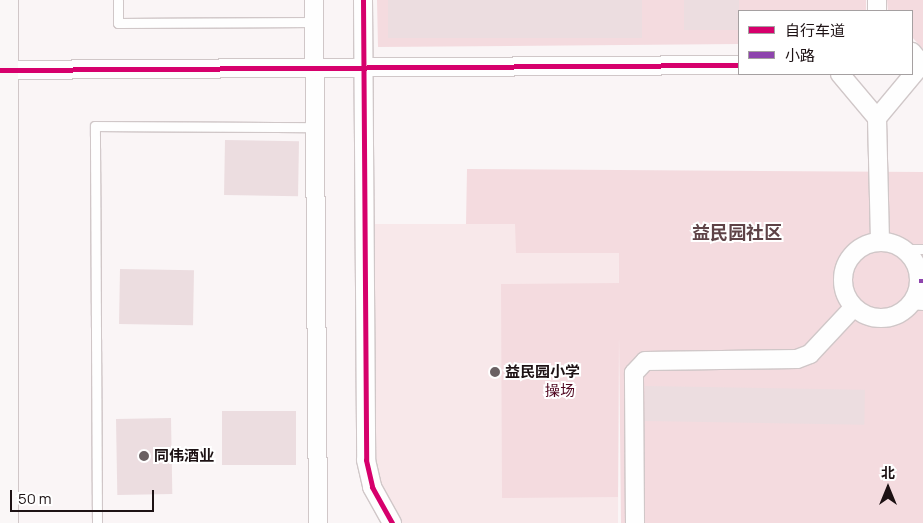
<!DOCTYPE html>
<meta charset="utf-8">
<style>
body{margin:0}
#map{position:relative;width:923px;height:523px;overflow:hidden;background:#faf5f6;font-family:Manrope,"Noto Sans SC",sans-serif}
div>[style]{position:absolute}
.built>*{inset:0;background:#f8e8ea}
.green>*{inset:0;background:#f4dbdf}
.building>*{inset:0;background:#ecdde0;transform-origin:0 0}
.roads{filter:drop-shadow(1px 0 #d0c7c8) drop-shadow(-1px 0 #d0c7c8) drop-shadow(0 1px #d0c7c8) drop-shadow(0 -1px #d0c7c8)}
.lane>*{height:9px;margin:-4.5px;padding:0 4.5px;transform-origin:4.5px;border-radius:4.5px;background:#fefefe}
.street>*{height:18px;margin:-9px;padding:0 9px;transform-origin:9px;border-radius:9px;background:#fefefe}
.street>.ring{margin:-9px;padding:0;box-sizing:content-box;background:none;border:18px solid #fefefe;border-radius:50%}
.secondary>*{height:25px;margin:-12.5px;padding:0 12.5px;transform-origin:12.5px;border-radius:12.5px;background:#faf7f7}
.quiet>*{height:4px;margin-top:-2px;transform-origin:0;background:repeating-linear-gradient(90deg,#8e44ad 0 8px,transparent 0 12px)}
.cycleway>*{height:5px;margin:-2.5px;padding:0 2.5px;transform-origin:2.5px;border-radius:2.5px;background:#d6006c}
.dots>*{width:14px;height:14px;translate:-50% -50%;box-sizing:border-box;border:2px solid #fff;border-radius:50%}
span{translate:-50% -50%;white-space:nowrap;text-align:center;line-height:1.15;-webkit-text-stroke:4px #fff;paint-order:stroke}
.poi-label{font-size:15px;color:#1d1214;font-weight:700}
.left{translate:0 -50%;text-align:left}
.park-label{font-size:15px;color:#500720}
.quarter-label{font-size:18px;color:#5e4347;font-weight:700}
.legend{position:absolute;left:738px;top:10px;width:175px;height:65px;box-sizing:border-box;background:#fff;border:1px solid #a5a0a1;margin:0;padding:6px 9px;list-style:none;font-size:15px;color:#1d1214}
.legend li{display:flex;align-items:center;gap:10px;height:25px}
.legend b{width:25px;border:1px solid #a5a0a1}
.north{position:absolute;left:863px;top:463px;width:50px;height:50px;-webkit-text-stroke:4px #fff;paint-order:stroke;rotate:0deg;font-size:14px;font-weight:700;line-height:20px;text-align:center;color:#1d1214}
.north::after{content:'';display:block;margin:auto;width:18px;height:22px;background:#1d1214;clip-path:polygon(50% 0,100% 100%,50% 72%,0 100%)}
.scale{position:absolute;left:10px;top:490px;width:144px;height:22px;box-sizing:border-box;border:2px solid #1d1214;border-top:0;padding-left:6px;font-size:15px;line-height:18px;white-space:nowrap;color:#1d1214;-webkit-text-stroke:4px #fff;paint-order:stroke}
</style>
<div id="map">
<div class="built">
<div style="clip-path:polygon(372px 224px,516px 224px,516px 253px,619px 253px,618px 523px,401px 523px,390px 510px,371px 462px)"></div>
</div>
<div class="green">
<div style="clip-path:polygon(377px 0,866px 0,866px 11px,739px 11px,739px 44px,378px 47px)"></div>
<div style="clip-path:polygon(887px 0,923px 0,923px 49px,912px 37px,912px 11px,888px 11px)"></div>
<div style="clip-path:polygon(467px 169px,923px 172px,923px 523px,621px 523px,619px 337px,618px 497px,502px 498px,501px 284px,619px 283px,619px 253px,516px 253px,515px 224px,466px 224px)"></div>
</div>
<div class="building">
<div style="left:388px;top:0;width:254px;height:38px"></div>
<div style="left:684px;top:0;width:55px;height:30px"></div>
<div style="left:225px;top:140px;width:74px;height:55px;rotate:1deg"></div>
<div style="left:120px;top:269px;width:74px;height:55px;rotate:1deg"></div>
<div style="left:645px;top:386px;width:220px;height:35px;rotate:1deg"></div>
<div style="left:222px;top:411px;width:74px;height:54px"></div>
<div style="left:171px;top:418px;width:76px;height:55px;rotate:89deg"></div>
</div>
<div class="roads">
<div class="lane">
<div style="left:118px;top:0;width:23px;rotate:90deg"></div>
<div style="left:118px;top:23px;width:196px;rotate:-0.3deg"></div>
<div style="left:903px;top:249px;width:20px"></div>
<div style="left:910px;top:304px;width:13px;rotate:4deg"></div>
<div style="left:97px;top:523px;width:397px;rotate:-90.3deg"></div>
<div style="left:95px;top:126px;width:221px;rotate:0.3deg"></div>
</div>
<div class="street">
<div style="left:314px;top:0;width:523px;rotate:89.56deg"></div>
<div style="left:363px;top:0;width:460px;rotate:89.6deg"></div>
<div style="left:366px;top:460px;width:28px;rotate:77deg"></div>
<div style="left:372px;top:487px;width:41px;rotate:60.9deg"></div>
<div style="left:877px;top:11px;width:11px;rotate:-90deg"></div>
<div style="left:0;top:70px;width:739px;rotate:-0.39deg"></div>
<div style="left:840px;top:74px;width:57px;rotate:49.9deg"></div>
<div style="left:877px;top:118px;width:124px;rotate:88.6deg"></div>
<div style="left:877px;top:118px;width:70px;rotate:-50.2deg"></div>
<div style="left:922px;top:64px;width:16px;rotate:-130deg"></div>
<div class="ring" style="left:843px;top:242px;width:58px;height:58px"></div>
<div style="left:635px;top:523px;width:150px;rotate:-90.4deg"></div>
<div style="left:634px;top:373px;width:16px;rotate:-47deg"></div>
<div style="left:645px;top:361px;width:152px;rotate:-0.8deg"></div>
<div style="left:797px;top:359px;width:14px;rotate:-21deg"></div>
<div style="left:810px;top:354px;width:64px;rotate:-46.9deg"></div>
</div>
<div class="secondary">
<div style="left:5px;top:523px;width:523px;rotate:-90deg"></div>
</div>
</div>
<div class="quiet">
<div style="left:919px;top:281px;width:4px"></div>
</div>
<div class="cycleway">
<div style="left:363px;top:0;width:460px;rotate:89.6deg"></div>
<div style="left:366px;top:460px;width:28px;rotate:77deg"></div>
<div style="left:372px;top:487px;width:41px;rotate:60.9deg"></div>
<div style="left:0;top:70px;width:739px;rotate:-0.39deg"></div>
</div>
<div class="dots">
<div style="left:495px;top:372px;background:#6a6163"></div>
<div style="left:144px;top:456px;background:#6a6163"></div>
</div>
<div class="poi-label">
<span class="left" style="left:505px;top:372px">益民园小学</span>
<span class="left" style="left:154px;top:456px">同伟酒业</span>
</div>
<div class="park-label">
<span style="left:560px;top:391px">操场</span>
</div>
<div class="quarter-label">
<span style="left:737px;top:232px">益民园社区</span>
</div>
<ul class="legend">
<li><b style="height:6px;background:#d6006c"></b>自行车道</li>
<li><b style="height:6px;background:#8e44ad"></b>小路</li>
</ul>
<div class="north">北</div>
<div class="scale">50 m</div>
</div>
